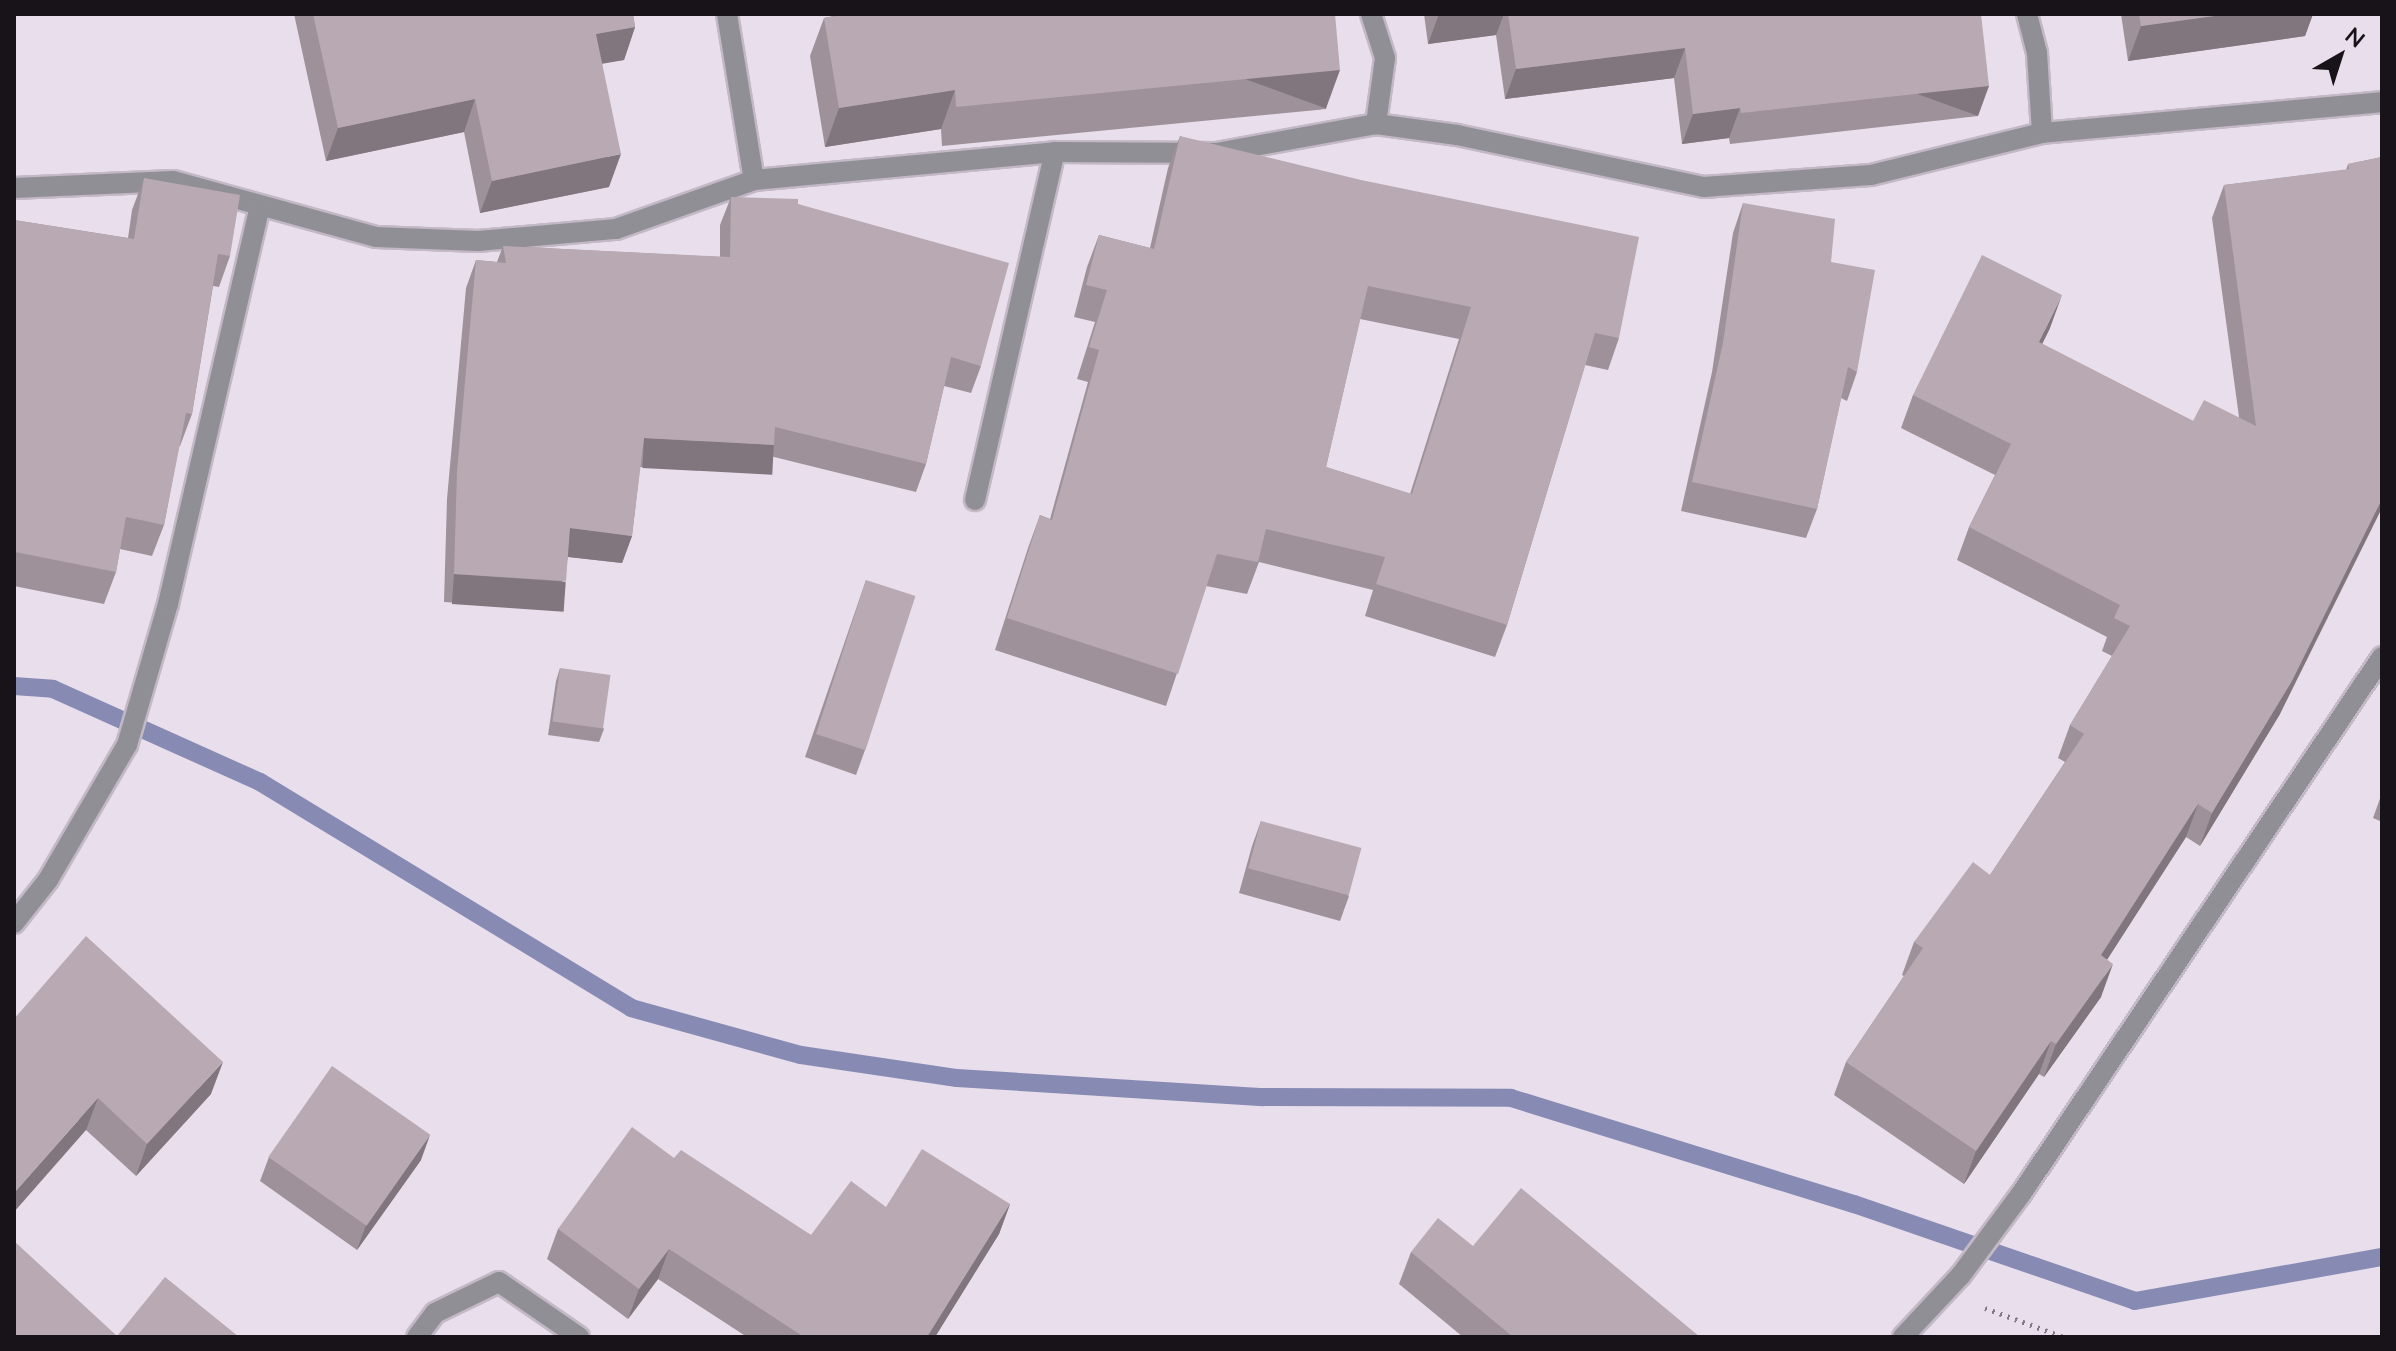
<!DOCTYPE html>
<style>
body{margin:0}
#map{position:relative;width:2396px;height:1351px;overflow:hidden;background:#e9deec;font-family:Lato,sans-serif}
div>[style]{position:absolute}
.stream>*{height:18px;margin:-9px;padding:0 9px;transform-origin:9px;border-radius:9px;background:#878bb4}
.path>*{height:5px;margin-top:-2.5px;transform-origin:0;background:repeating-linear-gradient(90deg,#807982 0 2px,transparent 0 8px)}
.roads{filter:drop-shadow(2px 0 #c3b9c6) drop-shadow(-2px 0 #c3b9c6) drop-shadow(0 2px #c3b9c6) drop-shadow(0 -2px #c3b9c6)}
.minor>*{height:20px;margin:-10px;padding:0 10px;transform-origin:10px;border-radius:10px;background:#918f96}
.wall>*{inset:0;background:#9e919a}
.shaded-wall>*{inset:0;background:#81767d;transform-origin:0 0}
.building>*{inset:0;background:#b8a9b3;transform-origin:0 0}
span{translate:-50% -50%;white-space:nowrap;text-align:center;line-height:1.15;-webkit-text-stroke:6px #e9deec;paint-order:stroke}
.frame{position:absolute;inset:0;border:16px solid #171318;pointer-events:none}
.north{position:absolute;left:2300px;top:16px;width:80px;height:80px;-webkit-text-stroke:6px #e9deec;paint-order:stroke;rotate:39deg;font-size:22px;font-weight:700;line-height:32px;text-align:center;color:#171318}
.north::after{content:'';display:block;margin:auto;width:28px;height:36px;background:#171318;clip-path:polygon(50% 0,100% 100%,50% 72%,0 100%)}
</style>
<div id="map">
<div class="stream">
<div style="left:14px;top:686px;width:39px;rotate:4deg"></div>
<div style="left:53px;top:689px;width:227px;rotate:24.2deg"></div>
<div style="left:260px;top:782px;width:434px;rotate:31.3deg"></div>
<div style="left:631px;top:1008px;width:176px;rotate:15.5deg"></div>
<div style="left:801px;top:1055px;width:158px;rotate:8.4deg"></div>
<div style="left:957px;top:1078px;width:307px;rotate:3.6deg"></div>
<div style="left:1263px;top:1097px;width:248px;rotate:0.2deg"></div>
<div style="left:1511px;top:1098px;width:359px;rotate:17.2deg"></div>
<div style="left:1854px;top:1204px;width:297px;rotate:19deg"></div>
<div style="left:2135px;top:1301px;width:251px;rotate:-10.1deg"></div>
</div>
<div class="path">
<div style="left:1985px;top:1308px;width:84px;rotate:20.2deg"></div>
</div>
<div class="roads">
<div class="minor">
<div style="left:727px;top:14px;width:168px;rotate:80.8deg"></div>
<div style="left:1371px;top:14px;width:46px;rotate:72.3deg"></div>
<div style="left:1385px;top:58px;width:67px;rotate:97.8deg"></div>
<div style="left:2027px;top:14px;width:40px;rotate:75.6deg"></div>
<div style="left:2037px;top:53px;width:80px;rotate:86.4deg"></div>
<div style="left:14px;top:188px;width:159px;rotate:-2.5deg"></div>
<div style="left:173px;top:181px;width:211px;rotate:15.4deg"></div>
<div style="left:376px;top:237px;width:102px;rotate:2.2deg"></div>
<div style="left:478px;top:241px;width:139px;rotate:-5deg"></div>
<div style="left:616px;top:229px;width:146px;rotate:-19.5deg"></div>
<div style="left:754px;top:180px;width:302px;rotate:-5.3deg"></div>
<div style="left:1055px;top:152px;width:161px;rotate:0.4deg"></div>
<div style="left:1216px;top:153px;width:163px;rotate:-10.3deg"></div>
<div style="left:1376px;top:124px;width:82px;rotate:7.7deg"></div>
<div style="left:1457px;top:135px;width:252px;rotate:11.9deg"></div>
<div style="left:1704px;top:187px;width:167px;rotate:-4.1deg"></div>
<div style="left:1871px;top:175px;width:176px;rotate:-13.8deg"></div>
<div style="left:2042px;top:133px;width:341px;rotate:-5.2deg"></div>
<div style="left:975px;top:500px;width:357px;rotate:-77.1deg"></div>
<div style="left:14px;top:923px;width:55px;rotate:-51.7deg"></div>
<div style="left:48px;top:880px;width:156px;rotate:-59.7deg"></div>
<div style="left:127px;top:745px;width:147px;rotate:-73.8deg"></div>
<div style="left:168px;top:604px;width:408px;rotate:-77deg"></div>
<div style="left:417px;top:1337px;width:30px;rotate:-53deg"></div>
<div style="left:435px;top:1313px;width:71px;rotate:-25.8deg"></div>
<div style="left:499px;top:1282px;width:97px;rotate:34.5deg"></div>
<div style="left:1903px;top:1337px;width:85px;rotate:-46.9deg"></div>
<div style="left:1961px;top:1275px;width:101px;rotate:-53.5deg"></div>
<div style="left:2021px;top:1194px;width:647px;rotate:-56.09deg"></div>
</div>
</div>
<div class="wall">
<div style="clip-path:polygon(294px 14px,633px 14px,635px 27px,624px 60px,602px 63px,609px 187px,480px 213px,464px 132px,326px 161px)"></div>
<div style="clip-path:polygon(833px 14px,1335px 14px,1326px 109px,942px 146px,941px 129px,825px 147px,810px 56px,824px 18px,833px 16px)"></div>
<div style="clip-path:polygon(1424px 14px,1981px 14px,1978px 116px,1730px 144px,1729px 138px,1682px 144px,1674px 78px,1505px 99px,1496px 35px,1428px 44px)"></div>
<div style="clip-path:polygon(2121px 14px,2313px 14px,2305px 36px,2128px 61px)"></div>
<div style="clip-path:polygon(evenodd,1180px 136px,1619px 338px,1608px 370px,1585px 365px,1507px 625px,1495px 657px,1365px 616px,1373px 590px,1259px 562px,1247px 594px,1206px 586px,1166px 706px,995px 650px,1028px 548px,1040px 515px,1050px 519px,1088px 382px,1077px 379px,1095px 322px,1074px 317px,1087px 267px,1099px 235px,1150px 248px,1168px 168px,1180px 136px,1360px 319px,1459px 339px,1410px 494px,1326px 467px,1360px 319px)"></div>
<div style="clip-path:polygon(2382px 157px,2280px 714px,2200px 846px,2186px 837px,2107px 959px,2101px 997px,2044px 1077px,2039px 1074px,1964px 1184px,1834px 1095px,1846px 1062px,1904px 976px,1902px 975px,1914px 942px,1990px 875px,2065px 762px,2058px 758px,2070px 725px,2112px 656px,2102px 651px,2107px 637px,1957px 560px,1969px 527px,1995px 475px,1901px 428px,1913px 395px,2050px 328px,2042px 344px,2193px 421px,2239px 417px,2212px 218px,2224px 185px,2346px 170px,2348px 164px)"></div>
<div style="clip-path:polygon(144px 178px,230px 256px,219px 287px,213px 286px,192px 414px,180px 446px,179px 446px,164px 525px,152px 556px,120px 549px,116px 572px,104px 604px,14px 586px,14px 220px,128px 238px,132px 210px)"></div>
<div style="clip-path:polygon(731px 197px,798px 204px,981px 366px,971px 393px,944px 386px,926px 464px,916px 492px,770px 456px,764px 473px,640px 467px,632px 536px,622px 563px,568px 557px,556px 609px,444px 602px,447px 499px,466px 288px,476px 260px,497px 262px,503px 246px,720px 257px,720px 225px)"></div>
<div style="clip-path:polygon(1743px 203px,1831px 262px,1857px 372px,1847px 401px,1841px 398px,1817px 509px,1806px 538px,1681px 511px,1712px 372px,1733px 233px)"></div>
<div style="clip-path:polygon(866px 580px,865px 750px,856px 775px,805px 757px)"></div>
<div style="clip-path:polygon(560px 668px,604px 729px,599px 742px,548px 735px,556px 681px)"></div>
<div style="clip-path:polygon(2382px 793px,2382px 822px,2373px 818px)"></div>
<div style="clip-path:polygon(1261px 821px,1349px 896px,1340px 921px,1239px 893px,1252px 846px)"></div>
<div style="clip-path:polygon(14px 1019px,211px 1094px,136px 1176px,86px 1130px)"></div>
<div style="clip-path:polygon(269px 1157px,421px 1160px,357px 1250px,260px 1181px)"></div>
<div style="clip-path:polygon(674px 1158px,811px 1235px,886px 1207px,1010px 1204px,999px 1234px,935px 1337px,747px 1337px,658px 1279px,628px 1319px,547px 1259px,558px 1229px)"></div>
<div style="clip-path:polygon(1473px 1246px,1700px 1337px,1463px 1337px,1399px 1284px,1411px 1252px)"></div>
</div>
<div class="shaded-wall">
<div style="clip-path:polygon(1439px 14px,1504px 14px,1496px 35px,1428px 44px)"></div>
<div style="clip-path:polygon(2229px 14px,2313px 14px,2305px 36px,2128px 61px,2141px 26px)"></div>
<div style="clip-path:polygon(635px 27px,624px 60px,584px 67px,596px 34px)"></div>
<div style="clip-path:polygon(1685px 48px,1674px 78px,1505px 99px,1516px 69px)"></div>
<div style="left:1340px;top:70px;width:41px;height:386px;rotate:110deg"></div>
<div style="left:1989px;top:86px;width:32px;height:249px;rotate:110deg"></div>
<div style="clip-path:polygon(955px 90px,941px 129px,825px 147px,839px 108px)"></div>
<div style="clip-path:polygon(475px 99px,464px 132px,326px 161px,338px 128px)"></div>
<div style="clip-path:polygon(1740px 108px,1729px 138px,1682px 144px,1693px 114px)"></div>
<div style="clip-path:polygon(621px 154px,609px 187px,480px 213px,492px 181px)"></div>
<div style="clip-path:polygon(2062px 295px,2050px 328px,2027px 375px,2039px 342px)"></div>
<div style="left:644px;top:438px;width:130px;height:30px;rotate:3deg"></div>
<div style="clip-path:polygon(2382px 499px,2382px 508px,2280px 714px,2200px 846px,2212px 813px)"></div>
<div style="clip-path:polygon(570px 528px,632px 536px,622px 563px,560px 556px)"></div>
<div style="left:454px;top:574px;width:112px;height:30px;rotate:4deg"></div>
<div style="clip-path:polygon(2198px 804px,2186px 837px,2089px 988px,2101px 955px)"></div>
<div style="clip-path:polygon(2113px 964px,2101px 997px,2044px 1077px,2056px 1044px)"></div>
<div style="clip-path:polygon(2051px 1041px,2039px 1074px,1964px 1184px,1976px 1151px)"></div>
<div style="clip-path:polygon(223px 1062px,211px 1094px,136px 1176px,147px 1144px)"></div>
<div style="clip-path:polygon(98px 1098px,86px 1130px,14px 1212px,14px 1193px)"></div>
<div style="clip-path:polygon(430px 1135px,421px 1160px,357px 1250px,366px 1225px)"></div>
<div style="clip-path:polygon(1010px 1204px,999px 1234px,935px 1337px,927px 1337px)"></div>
<div style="clip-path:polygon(669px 1249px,658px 1279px,628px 1319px,639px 1289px)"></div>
</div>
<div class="building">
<div style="clip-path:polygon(313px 14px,633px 14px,635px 27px,596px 34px,621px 154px,492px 181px,475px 99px,338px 128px)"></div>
<div style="clip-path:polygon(848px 14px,1335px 14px,1340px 70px,956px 107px,955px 90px,839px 108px,824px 18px)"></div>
<div style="clip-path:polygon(1508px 14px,1981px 14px,1989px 86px,1741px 113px,1740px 108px,1693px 114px,1685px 48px,1516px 69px)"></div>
<div style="clip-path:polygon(2139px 14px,2229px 14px,2141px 26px)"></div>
<div style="clip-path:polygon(evenodd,1180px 136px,1361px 180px,1639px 237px,1619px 338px,1595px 333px,1507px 625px,1376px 584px,1385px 557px,1266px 529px,1258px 562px,1217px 554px,1178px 674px,1007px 618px,1040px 515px,1052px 520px,1099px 350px,1089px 347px,1107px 290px,1086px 285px,1099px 235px,1154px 249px,1180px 136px,1368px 286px,1471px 307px,1412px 494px,1326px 467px,1368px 286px)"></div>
<div style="clip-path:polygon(2382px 157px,2382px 499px,2292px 681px,2212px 813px,2198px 804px,2101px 955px,2113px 964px,2056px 1044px,2051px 1041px,1976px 1151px,1846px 1062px,1923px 948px,1914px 942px,1973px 862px,1990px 875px,2084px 734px,2070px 725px,2130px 626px,2114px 618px,2120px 605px,1969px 527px,2011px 444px,1913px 395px,1982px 255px,2062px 295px,2039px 342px,2193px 421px,2204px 400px,2256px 426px,2224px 185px,2349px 169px,2348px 164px)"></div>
<div style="clip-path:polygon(144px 178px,240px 195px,230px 256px,218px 254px,192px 414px,186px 413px,164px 525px,126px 517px,116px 572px,15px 552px,14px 566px,14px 220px,134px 239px)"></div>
<div style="clip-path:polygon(731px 197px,798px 199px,798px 204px,1009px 263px,981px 366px,951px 357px,926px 464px,775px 427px,774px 445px,644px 438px,632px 536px,570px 528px,566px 581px,454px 574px,457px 471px,476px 260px,506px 263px,503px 246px,730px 257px)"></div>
<div style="clip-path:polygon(1743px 203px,1835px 219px,1831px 262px,1875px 270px,1857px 372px,1848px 367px,1817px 509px,1692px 482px,1723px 343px)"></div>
<div style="left:866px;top:580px;width:52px;height:162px;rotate:18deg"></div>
<div style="left:560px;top:668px;width:51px;height:54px;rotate:8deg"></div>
<div style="left:1261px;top:821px;width:104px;height:49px;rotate:15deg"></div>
<div style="clip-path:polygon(86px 936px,223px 1062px,147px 1144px,98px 1098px,14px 1193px,14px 1019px)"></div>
<div style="left:332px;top:1066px;width:120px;height:111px;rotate:35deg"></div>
<div style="clip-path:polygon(632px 1127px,674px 1158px,681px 1150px,811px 1235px,851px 1181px,886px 1207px,922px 1149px,1010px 1204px,927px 1337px,804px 1337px,669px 1249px,639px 1289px,558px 1229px)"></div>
<div style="clip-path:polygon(1521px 1188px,1700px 1337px,1513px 1337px,1411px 1252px,1438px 1218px,1473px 1246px)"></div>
<div style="clip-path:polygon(14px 1241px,117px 1336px,165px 1277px,239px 1337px,14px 1337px)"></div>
</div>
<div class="frame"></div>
<div class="north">N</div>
</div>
